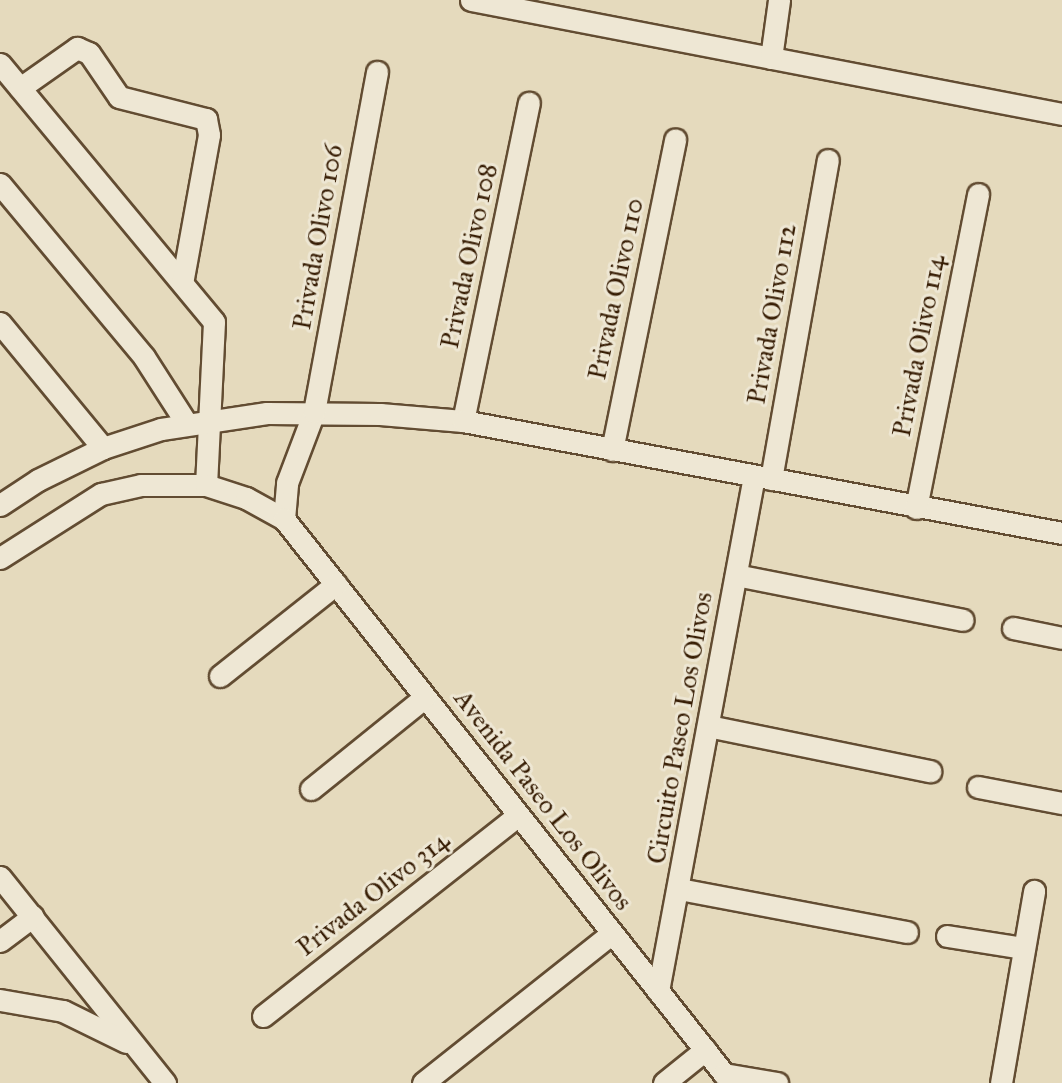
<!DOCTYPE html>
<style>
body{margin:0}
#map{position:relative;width:1062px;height:1083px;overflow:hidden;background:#e5dabd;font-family:"IM FELL Great Primer",serif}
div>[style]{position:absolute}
.roads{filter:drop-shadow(2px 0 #624c32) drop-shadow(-2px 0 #624c32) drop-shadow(0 2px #624c32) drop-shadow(0 -2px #624c32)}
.minor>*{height:21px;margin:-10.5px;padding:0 10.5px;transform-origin:10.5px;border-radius:10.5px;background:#eee7d4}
span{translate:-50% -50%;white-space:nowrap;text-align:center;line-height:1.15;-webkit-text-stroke:6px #eee7d4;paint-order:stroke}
.street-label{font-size:26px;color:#371d04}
</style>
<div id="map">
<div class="roads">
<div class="minor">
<div style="left:471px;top:0;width:602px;rotate:10.92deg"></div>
<div style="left:771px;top:58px;width:59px;rotate:-82.1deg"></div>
<div style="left:0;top:64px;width:335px;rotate:50.3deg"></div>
<div style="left:214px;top:322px;width:163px;rotate:92.8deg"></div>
<div style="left:20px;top:88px;width:70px;rotate:-35.1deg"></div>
<div style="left:77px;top:48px;width:13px;rotate:23deg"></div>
<div style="left:89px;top:53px;width:53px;rotate:55.7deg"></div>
<div style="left:119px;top:97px;width:90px;rotate:14.2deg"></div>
<div style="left:206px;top:119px;width:16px;rotate:79deg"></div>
<div style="left:209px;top:135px;width:150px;rotate:100.3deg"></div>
<div style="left:0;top:184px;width:225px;rotate:50.2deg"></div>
<div style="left:144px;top:357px;width:80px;rotate:57.3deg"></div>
<div style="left:0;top:323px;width:162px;rotate:50.5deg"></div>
<div style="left:463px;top:421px;width:325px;rotate:-78.3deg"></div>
<div style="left:612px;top:450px;width:317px;rotate:-78.5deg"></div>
<div style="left:771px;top:479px;width:324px;rotate:-79.9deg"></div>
<div style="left:0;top:505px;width:45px;rotate:-33.3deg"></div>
<div style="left:38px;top:480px;width:72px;rotate:-26.2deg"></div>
<div style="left:103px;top:448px;width:61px;rotate:-18.1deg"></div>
<div style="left:161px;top:429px;width:107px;rotate:-8.6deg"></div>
<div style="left:267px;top:413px;width:113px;rotate:0.5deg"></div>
<div style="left:380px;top:414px;width:83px;rotate:4.8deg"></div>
<div style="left:463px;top:421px;width:609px;rotate:10.59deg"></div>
<div style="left:916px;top:508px;width:320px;rotate:-78.8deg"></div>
<div style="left:284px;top:519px;width:36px;rotate:-85deg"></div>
<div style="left:287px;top:483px;width:76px;rotate:-69.2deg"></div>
<div style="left:314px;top:412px;width:346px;rotate:-79.5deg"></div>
<div style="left:0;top:558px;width:120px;rotate:-32.4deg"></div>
<div style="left:101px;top:494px;width:41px;rotate:-12.7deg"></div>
<div style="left:141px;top:485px;width:65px"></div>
<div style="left:206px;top:485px;width:42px;rotate:18deg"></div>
<div style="left:246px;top:498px;width:43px;rotate:28.9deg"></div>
<div style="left:284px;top:519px;width:708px;rotate:51.59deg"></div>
<div style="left:724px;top:1074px;width:54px;rotate:9.6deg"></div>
<div style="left:736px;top:575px;width:231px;rotate:11.2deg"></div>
<div style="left:1013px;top:628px;width:50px;rotate:11.5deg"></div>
<div style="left:220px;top:676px;width:148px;rotate:-38.4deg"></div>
<div style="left:708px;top:726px;width:227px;rotate:11.5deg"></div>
<div style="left:978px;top:787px;width:86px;rotate:10.8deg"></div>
<div style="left:311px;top:789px;width:146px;rotate:-38.9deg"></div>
<div style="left:0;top:877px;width:264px;rotate:51.3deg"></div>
<div style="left:679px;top:889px;width:232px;rotate:10.7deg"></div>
<div style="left:947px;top:936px;width:78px;rotate:8.9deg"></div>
<div style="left:0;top:941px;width:41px;rotate:-37.1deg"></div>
<div style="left:658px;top:991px;width:524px;rotate:-79.44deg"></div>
<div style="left:0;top:1000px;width:64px;rotate:9.9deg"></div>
<div style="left:63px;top:1011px;width:70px;rotate:26.2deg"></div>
<div style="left:263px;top:1016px;width:325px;rotate:-38.2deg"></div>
<div style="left:423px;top:1083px;width:241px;rotate:-38.4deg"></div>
<div style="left:664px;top:1083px;width:53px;rotate:-38.8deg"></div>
<div style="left:1001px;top:1083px;width:195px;rotate:-80.2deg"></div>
</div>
</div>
<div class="street-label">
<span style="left:318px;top:237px;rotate:-80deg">Privada Olivo 106</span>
<span style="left:469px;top:256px;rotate:-78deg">Privada Olivo 108</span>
<span style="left:616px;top:289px;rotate:-78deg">Privada Olivo 110</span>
<span style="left:772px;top:314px;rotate:-80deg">Privada Olivo 112</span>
<span style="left:919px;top:346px;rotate:-79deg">Privada Olivo 114</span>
<span style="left:680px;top:728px;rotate:-80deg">Circuito Paseo Los Olivos</span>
<span style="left:543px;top:800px;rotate:52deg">Avenida Paseo Los Olivos</span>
<span style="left:373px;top:894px;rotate:-38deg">Privada Olivo 314</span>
</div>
</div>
